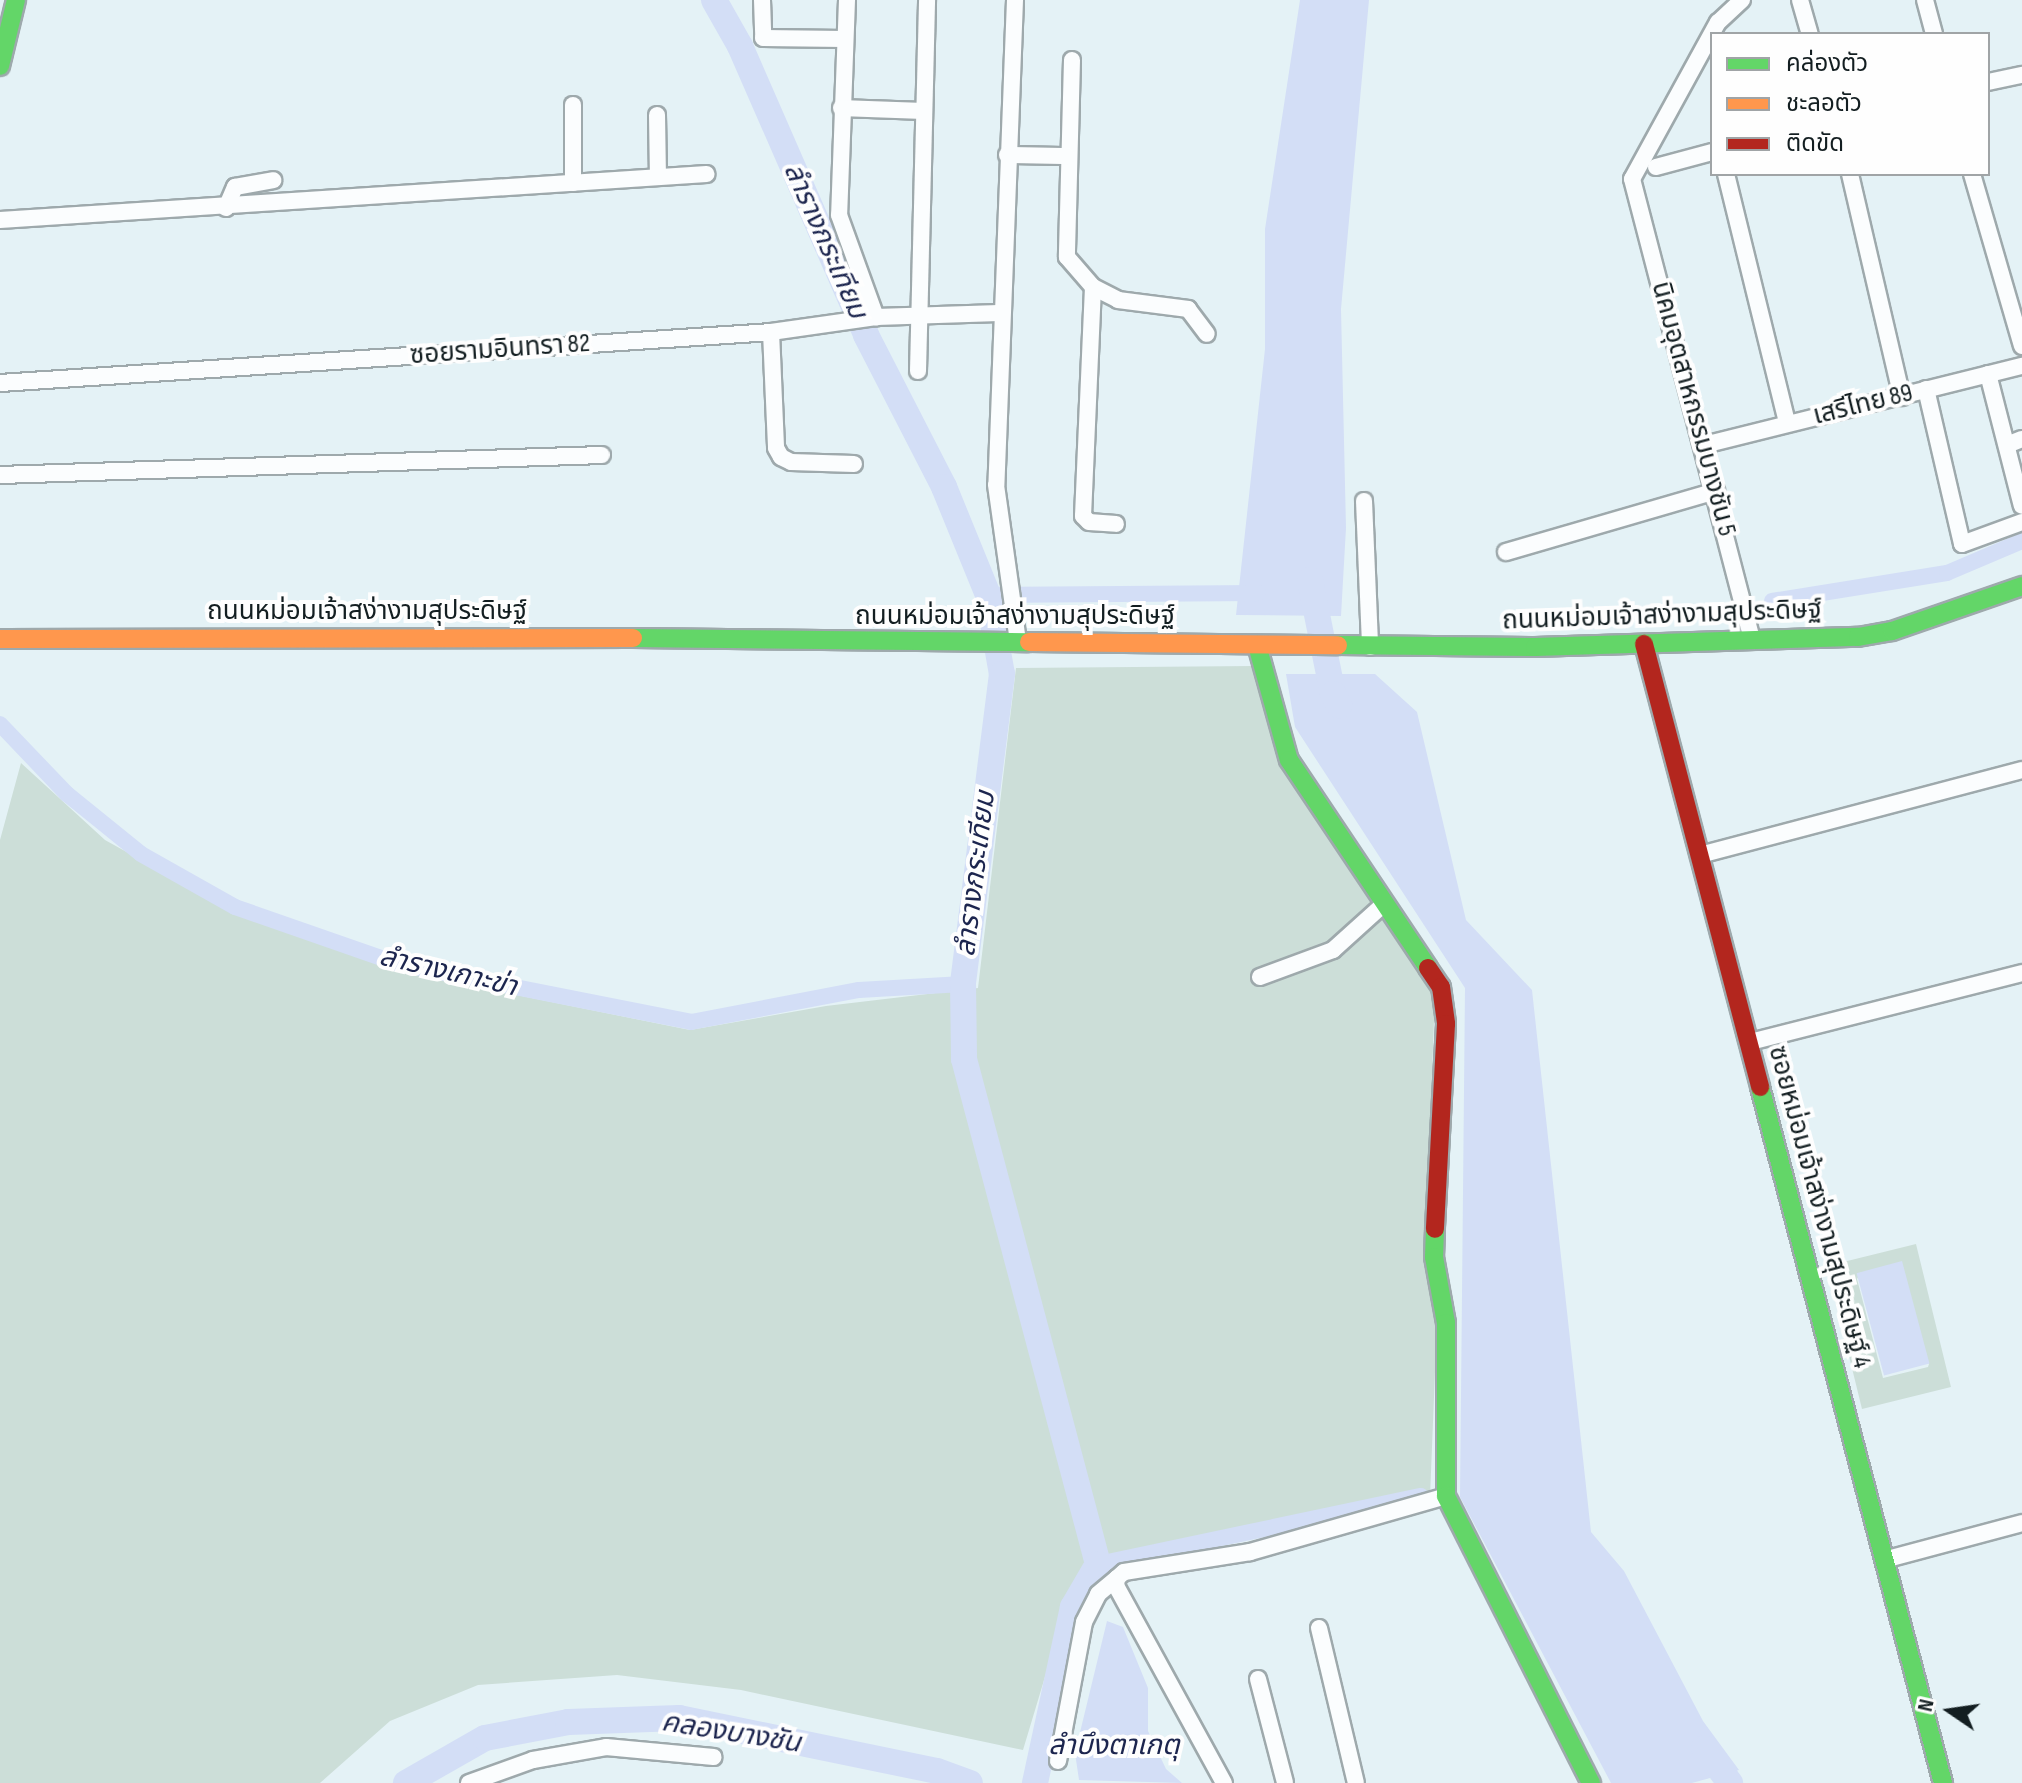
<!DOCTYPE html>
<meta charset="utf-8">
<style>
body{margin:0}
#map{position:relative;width:2022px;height:1783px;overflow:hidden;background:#e4f2f6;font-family:"Sofia Sans Condensed","Noto Sans Thai",sans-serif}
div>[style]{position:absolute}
.green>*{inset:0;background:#ccded8}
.water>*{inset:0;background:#d3def6;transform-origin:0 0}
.canal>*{height:16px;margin:-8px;padding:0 8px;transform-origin:8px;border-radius:8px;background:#d3def6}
.river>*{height:26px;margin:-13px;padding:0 13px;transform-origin:13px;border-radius:13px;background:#d3def6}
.roads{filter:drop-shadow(2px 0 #9ea9ac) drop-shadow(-2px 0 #9ea9ac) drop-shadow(0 2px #9ea9ac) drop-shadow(0 -2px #9ea9ac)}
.street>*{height:16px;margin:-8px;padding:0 8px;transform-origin:8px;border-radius:8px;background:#fbfdfe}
.fast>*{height:18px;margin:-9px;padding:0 9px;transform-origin:9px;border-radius:9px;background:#63d668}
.slow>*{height:18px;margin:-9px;padding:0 9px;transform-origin:9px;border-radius:9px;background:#ff974d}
.jam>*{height:18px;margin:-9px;padding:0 9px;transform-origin:9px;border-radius:9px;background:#b3261e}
span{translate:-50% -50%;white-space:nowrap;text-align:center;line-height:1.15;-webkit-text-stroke:8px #fefefe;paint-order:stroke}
.street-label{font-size:26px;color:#131e21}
.water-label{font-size:28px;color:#1c254e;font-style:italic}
.legend{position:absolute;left:1710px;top:32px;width:280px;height:144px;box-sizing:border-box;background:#fefefe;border:2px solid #a0a4a6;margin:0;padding:10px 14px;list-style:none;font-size:24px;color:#131e21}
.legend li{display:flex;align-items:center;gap:16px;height:40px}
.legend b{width:40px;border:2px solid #a0a4a6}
.north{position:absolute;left:1910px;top:1671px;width:80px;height:80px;-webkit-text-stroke:6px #fefefe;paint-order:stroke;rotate:283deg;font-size:22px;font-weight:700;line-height:32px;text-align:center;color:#131e21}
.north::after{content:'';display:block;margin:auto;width:28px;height:36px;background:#131e21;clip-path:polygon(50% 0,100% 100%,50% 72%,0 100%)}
</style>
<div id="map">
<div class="green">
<div style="clip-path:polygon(1253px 666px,1279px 754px,1435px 995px,1425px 1256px,1437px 1322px,1430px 1497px,1216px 1547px,1106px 1565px,1069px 1597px,1023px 1750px,741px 1690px,617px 1675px,478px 1685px,390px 1721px,320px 1783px,0 1783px,0 840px,21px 763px,105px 840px,242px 916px,398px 971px,690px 1030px,826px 1006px,978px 988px,1016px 668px)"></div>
<div style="clip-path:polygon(evenodd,1916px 1244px,1951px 1387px,1862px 1409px,1827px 1266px,1916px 1244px,1861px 1272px,1929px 1364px,1928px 1367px,1883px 1378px,1857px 1279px,1861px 1272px)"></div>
</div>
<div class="water">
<div style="clip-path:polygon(1300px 0,1369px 0,1341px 309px,1346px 528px,1341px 616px,1236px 615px,1265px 349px,1265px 229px)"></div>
<div style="clip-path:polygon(1286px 674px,1375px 674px,1417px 712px,1466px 920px,1532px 990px,1591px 1532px,1624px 1571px,1703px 1721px,1739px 1770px,1692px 1783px,1611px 1783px,1460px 1497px,1465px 988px,1295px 727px)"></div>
<div style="left:1902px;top:1261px;width:106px;height:47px;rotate:75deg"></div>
<div style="clip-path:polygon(1107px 1621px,1123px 1627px,1148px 1688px,1148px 1731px,1166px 1769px,1182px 1783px,1079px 1780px,1075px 1753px)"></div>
</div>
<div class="canal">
<div style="left:988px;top:595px;width:270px;rotate:-0.4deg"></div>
<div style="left:1772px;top:601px;width:177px;rotate:-9.1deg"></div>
<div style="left:1947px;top:573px;width:82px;rotate:-23.1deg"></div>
<div style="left:0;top:724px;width:97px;rotate:46.3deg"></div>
<div style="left:67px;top:794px;width:95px;rotate:39deg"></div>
<div style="left:141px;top:854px;width:108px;rotate:29.4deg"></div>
<div style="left:235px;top:907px;width:174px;rotate:19.2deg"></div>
<div style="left:399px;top:964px;width:298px;rotate:11.2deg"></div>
<div style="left:691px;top:1022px;width:171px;rotate:-10.8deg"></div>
<div style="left:859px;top:990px;width:104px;rotate:-3.3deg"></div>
<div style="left:1098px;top:1564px;width:330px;rotate:-11.9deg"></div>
</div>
<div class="river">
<div style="left:714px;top:0;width:53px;rotate:60.5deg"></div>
<div style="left:740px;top:46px;width:315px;rotate:66.4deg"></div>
<div style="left:866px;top:335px;width:171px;rotate:62.8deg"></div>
<div style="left:944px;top:487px;width:117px;rotate:67.8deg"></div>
<div style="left:988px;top:595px;width:80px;rotate:80deg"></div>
<div style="left:1002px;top:674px;width:312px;rotate:97.2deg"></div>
<div style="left:963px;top:984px;width:75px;rotate:89.2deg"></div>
<div style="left:964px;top:1059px;width:522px;rotate:75.14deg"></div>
<div style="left:1098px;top:1564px;width:50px;rotate:120.2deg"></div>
<div style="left:1073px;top:1607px;width:180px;rotate:102.2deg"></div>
<div style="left:1310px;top:580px;width:116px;rotate:78.6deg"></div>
<div style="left:1333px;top:694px;width:13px;rotate:61deg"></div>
<div style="left:1704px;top:1748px;width:44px;rotate:53.4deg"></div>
<div style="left:406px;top:1783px;width:91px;rotate:-29.7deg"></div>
<div style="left:485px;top:1738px;width:85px;rotate:-10.9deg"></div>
<div style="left:568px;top:1722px;width:111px;rotate:-2.1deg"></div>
<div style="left:679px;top:1718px;width:263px;rotate:11.6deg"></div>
<div style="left:937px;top:1771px;width:35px;rotate:20deg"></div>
</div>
<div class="roads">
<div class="street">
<div style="left:762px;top:0;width:38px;rotate:88deg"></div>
<div style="left:763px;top:38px;width:81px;rotate:0.7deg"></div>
<div style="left:847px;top:0;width:215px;rotate:92.1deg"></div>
<div style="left:839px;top:215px;width:109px;rotate:70.1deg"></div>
<div style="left:1015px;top:0;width:485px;rotate:92.2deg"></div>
<div style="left:996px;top:485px;width:159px;rotate:82deg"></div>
<div style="left:1742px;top:0;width:33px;rotate:137deg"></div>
<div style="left:1718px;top:22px;width:179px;rotate:118.7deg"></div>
<div style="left:1632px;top:179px;width:477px;rotate:75.4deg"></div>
<div style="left:1800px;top:0;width:35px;rotate:74deg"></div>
<div style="left:1925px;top:0;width:35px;rotate:75deg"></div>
<div style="left:1072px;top:60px;width:197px;rotate:91.5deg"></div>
<div style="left:1067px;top:257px;width:40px;rotate:49deg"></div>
<div style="left:1093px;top:287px;width:28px;rotate:27deg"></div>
<div style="left:1118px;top:300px;width:71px;rotate:7.3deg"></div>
<div style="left:1188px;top:309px;width:31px;rotate:53deg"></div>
<div style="left:1988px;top:82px;width:35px;rotate:-12deg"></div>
<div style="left:841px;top:108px;width:82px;rotate:2.1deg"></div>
<div style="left:657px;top:115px;width:62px;rotate:89.1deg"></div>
<div style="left:1007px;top:155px;width:60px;rotate:1deg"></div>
<div style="left:1656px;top:167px;width:58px;rotate:-15deg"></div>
<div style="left:1726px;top:174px;width:256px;rotate:76.2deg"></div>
<div style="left:1850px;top:174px;width:229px;rotate:76.9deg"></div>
<div style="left:1972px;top:174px;width:179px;rotate:73.8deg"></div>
<div style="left:573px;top:183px;width:78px;rotate:-90deg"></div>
<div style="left:226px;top:208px;width:23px;rotate:-67deg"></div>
<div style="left:235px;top:187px;width:39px;rotate:-10deg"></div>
<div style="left:0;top:220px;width:708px;rotate:-3.72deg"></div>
<div style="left:1093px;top:287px;width:229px;rotate:92.5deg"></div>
<div style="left:1083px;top:516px;width:8px;rotate:45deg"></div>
<div style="left:1089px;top:522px;width:27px;rotate:4deg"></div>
<div style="left:771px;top:332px;width:116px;rotate:87.5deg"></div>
<div style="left:776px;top:448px;width:10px;rotate:61deg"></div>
<div style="left:781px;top:457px;width:11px;rotate:27deg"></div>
<div style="left:791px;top:462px;width:63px;rotate:1.8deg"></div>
<div style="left:918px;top:371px;width:371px;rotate:-88.6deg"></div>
<div style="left:1988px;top:374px;width:136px;rotate:75.6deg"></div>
<div style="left:0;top:383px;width:773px;rotate:-3.78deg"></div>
<div style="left:771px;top:332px;width:106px;rotate:-8.1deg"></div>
<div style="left:876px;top:317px;width:123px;rotate:-1.9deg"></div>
<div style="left:1926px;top:389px;width:159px;rotate:76.9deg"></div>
<div style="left:1962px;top:544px;width:64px;rotate:-20.1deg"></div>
<div style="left:1704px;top:445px;width:328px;rotate:-14deg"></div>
<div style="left:2007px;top:445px;width:16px;rotate:-22deg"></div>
<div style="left:0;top:475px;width:602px;rotate:-1.9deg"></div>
<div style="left:1364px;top:501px;width:146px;rotate:87.6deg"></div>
<div style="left:1506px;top:552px;width:219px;rotate:-16.2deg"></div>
<div style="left:1700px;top:855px;width:333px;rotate:-14.8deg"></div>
<div style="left:1260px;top:977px;width:78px;rotate:-20.3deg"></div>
<div style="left:1333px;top:950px;width:70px;rotate:-42.1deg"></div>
<div style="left:1750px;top:1042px;width:281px;rotate:-14.2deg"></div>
<div style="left:1884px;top:1560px;width:143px;rotate:-15deg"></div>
<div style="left:1319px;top:1628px;width:159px;rotate:76.6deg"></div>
<div style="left:1258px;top:1679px;width:107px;rotate:75.4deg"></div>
<div style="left:1058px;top:1761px;width:141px;rotate:-79.4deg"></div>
<div style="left:1084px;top:1622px;width:31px;rotate:-63deg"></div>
<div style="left:1098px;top:1594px;width:25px;rotate:-40deg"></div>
<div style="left:469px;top:1783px;width:68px;rotate:-19.8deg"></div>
<div style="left:533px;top:1760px;width:74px;rotate:-10.1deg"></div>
<div style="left:606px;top:1747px;width:108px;rotate:5.3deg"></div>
<div style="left:1224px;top:1783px;width:225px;rotate:-118.7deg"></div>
<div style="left:1116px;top:1586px;width:8px;rotate:-83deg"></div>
<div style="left:1117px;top:1578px;width:9px;rotate:-41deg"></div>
<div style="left:1124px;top:1572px;width:128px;rotate:-9deg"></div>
<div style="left:1250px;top:1552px;width:204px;rotate:-15.9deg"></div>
</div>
<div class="fast">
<div style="left:0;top:66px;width:68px;rotate:-76.4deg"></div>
<div style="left:633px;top:638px;width:396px;rotate:0.6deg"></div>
<div style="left:1257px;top:645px;width:119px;rotate:74.5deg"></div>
<div style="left:1289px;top:760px;width:250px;rotate:56.2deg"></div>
<div style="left:1338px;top:645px;width:197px;rotate:0.6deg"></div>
<div style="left:1535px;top:647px;width:323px;rotate:-1.8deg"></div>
<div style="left:1858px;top:637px;width:35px;rotate:-10deg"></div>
<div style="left:1892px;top:631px;width:138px;rotate:-19.1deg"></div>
<div style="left:1760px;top:1087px;width:720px;rotate:75.27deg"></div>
<div style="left:1435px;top:1229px;width:28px;rotate:92deg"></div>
<div style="left:1434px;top:1257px;width:67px;rotate:79.7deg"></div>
<div style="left:1446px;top:1323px;width:173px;rotate:90deg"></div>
<div style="left:1446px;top:1496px;width:322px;rotate:63.2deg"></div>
</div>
<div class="slow">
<div style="left:0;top:639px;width:633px;rotate:-0.09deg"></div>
<div style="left:1029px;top:642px;width:309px;rotate:0.6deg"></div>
</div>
<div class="jam">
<div style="left:1644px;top:644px;width:458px;rotate:75.3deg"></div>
<div style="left:1428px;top:968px;width:23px;rotate:56deg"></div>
<div style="left:1441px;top:987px;width:37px;rotate:82deg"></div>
<div style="left:1446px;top:1024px;width:205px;rotate:93.1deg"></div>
</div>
</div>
<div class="street-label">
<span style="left:500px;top:350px;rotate:-4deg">ซอยรามอินทรา 82</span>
<span style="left:1863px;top:405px;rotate:-14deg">เสรีไทย 89</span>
<span style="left:1693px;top:409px;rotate:75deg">นิคมอุตสาหกรรมบางชัน 5</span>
<span style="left:367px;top:612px">ถนนหม่อมเจ้าสง่างามสุประดิษฐ์</span>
<span style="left:1662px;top:616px;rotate:-2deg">ถนนหม่อมเจ้าสง่างามสุประดิษฐ์</span>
<span style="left:1015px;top:617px">ถนนหม่อมเจ้าสง่างามสุประดิษฐ์</span>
<span style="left:1819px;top:1207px;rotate:75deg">ซอยหม่อมเจ้าสง่างามสุประดิษฐ์ 4</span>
</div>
<div class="water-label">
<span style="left:825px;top:241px;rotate:66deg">ลำรางกระเทียม</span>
<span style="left:976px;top:874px;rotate:-83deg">ลำรางกระเทียม</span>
<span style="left:448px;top:972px;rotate:13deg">ลำรางเกาะข่า</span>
<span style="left:731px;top:1733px;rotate:9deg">คลองบางชัน</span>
<span style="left:1114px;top:1746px">ลำบึงตาเกตุ</span>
</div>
<ul class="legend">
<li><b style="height:10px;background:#63d668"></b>คล่องตัว</li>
<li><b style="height:10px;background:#ff974d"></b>ชะลอตัว</li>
<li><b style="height:10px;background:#b3261e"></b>ติดขัด</li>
</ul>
<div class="north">N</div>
</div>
